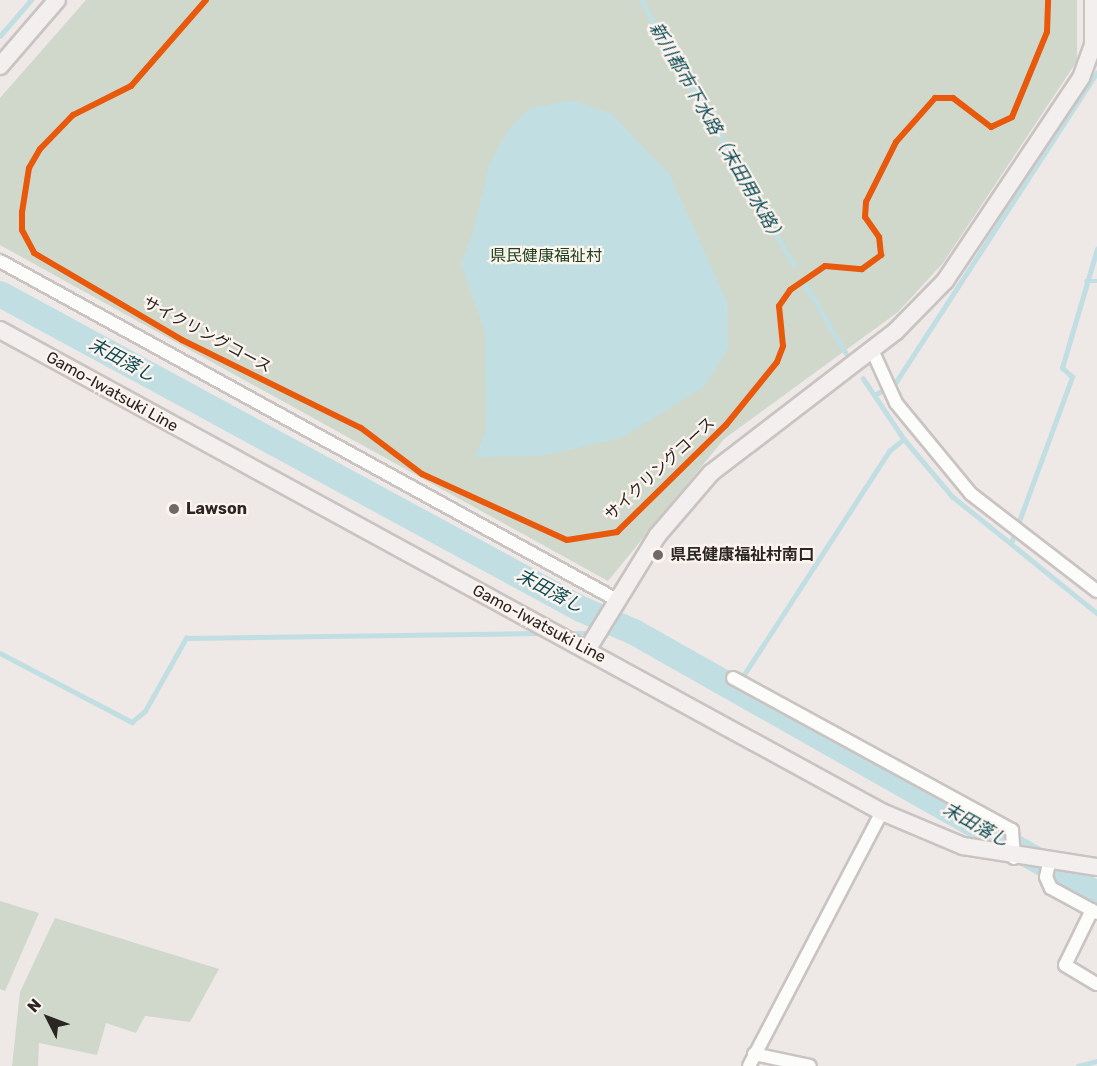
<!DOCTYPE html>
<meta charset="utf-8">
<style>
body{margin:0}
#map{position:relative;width:1097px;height:1066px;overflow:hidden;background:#eee8e6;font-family:Rubik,"Noto Sans JP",sans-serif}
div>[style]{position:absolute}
.green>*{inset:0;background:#d0d8cc}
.water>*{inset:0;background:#c1dee2}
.stream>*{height:4.5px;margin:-2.25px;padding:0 2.25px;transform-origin:2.25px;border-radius:2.25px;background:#c1dee2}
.river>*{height:26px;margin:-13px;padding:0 13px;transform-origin:13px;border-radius:13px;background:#c1dee2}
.roads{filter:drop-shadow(2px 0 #c9c4c2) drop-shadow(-2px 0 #c9c4c2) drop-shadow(0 2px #c9c4c2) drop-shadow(0 -2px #c9c4c2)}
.street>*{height:12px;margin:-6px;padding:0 6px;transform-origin:6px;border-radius:6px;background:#fcfcfb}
.secondary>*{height:16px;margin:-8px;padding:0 8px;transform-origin:8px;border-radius:8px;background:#f3efef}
.cycleway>*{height:6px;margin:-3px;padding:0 3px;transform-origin:3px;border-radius:3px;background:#e8590c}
.dots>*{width:16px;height:16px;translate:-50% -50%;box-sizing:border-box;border:3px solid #fef4ef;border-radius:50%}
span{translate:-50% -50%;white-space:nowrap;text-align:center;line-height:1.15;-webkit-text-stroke:4.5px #fef4ef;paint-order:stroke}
.park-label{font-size:16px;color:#1c411b}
.street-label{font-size:16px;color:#2a2624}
.poi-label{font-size:16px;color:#2a2624;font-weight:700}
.left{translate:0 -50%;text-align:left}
.water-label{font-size:18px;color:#0b4b53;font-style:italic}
.north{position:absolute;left:18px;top:988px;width:60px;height:60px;-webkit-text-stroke:4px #fef4ef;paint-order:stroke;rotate:312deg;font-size:16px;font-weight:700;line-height:24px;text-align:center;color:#2a2624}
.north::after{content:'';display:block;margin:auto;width:21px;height:27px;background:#2a2624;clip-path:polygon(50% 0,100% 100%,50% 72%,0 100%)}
</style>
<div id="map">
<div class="green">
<div style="clip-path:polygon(86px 0,1077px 0,1077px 61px,943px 263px,898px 312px,724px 439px,608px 581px,0 245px,0 98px)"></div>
<div style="clip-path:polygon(0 901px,39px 913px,5px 991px,0 989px)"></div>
<div style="clip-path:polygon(55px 918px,219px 969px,190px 1022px,145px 1016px,136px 1033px,106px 1023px,97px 1055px,39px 1043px,38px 1066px,12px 1066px,20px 992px)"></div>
</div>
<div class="water">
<div style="clip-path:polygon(572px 100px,612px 114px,670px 175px,727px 302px,728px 348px,705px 386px,621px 438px,541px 456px,475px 457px,486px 432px,485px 333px,461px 263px,474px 230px,489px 164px,509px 129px,530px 108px)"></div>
</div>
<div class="stream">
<div style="left:641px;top:0;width:306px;rotate:60deg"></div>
<div style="left:0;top:36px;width:48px;rotate:-49.3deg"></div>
<div style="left:1086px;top:281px;width:11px"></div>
<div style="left:805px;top:284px;width:80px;rotate:59.3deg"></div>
<div style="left:863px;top:378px;width:73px;rotate:56.1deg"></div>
<div style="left:904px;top:439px;width:75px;rotate:49.9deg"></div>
<div style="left:952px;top:496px;width:186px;rotate:38.9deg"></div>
<div style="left:874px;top:395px;width:22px;rotate:-27deg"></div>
<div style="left:894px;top:385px;width:372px;rotate:-57deg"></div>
<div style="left:1011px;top:543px;width:177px;rotate:-69.8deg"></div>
<div style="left:1072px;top:377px;width:13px;rotate:-138deg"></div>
<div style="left:1062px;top:368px;width:124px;rotate:-73.6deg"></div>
<div style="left:566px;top:633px;width:27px"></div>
<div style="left:602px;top:633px;width:32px;rotate:-2deg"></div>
<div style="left:0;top:653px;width:149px;rotate:27.6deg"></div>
<div style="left:132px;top:722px;width:17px;rotate:-40deg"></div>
<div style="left:145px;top:711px;width:84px;rotate:-60.7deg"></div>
<div style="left:186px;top:638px;width:356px;rotate:-0.8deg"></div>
<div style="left:734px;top:690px;width:285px;rotate:-57deg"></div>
<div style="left:889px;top:451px;width:19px;rotate:-39deg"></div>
<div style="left:1078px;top:1066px;width:20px;rotate:-15deg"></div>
</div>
<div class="river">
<div style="left:0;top:294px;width:661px;rotate:28.47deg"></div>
<div style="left:581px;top:609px;width:58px;rotate:23.5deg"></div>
<div style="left:634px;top:632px;width:532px;rotate:29.5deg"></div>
</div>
<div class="roads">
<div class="street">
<div style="left:0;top:261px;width:704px;rotate:28.79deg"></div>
<div style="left:872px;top:350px;width:58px;rotate:65.6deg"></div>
<div style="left:896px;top:403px;width:118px;rotate:50.5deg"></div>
<div style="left:971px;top:494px;width:159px;rotate:37.6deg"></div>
<div style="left:733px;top:678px;width:318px;rotate:28.6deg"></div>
<div style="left:1012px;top:830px;width:28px;rotate:86deg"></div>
<div style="left:1049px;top:863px;width:14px;rotate:102deg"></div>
<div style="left:1046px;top:877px;width:12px;rotate:66deg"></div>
<div style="left:1051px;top:888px;width:52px;rotate:28.5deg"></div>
<div style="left:1092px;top:910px;width:61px;rotate:116.1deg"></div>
<div style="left:1065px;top:965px;width:37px;rotate:31deg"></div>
<div style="left:754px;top:1054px;width:57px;rotate:12.1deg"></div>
<div style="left:749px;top:1066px;width:287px;rotate:-62.4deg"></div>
</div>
<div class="secondary">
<div style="left:0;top:66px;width:87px;rotate:-49.2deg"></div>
<div style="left:0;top:330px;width:1005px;rotate:28.66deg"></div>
<div style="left:882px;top:812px;width:88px;rotate:22.8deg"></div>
<div style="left:963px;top:846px;width:136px;rotate:8.9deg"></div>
<div style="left:587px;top:650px;width:134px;rotate:-58.4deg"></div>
<div style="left:657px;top:536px;width:83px;rotate:-49.4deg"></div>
<div style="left:711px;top:473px;width:233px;rotate:-37.5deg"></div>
<div style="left:896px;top:331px;width:70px;rotate:-45.6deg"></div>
<div style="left:945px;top:281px;width:244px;rotate:-56.2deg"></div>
<div style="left:1081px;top:78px;width:35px;rotate:-70deg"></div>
<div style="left:1093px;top:45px;width:45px;rotate:-90deg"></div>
</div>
</div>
<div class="cycleway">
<div style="left:206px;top:0;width:114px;rotate:131.1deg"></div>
<div style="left:131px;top:86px;width:65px;rotate:153.4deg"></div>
<div style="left:73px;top:115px;width:47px;rotate:134.1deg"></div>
<div style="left:40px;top:149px;width:22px;rotate:120deg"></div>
<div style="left:29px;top:168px;width:45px;rotate:99deg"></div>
<div style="left:22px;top:212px;width:18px;rotate:90deg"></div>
<div style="left:22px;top:230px;width:26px;rotate:62deg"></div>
<div style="left:34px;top:253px;width:172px;rotate:30.4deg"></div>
<div style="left:182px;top:340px;width:199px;rotate:26.2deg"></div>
<div style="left:361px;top:428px;width:76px;rotate:37deg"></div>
<div style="left:422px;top:474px;width:159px;rotate:24.5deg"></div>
<div style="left:567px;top:540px;width:51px;rotate:-9.1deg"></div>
<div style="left:617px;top:532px;width:153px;rotate:-44.5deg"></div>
<div style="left:726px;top:425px;width:81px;rotate:-51deg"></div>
<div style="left:777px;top:362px;width:17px;rotate:-69deg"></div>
<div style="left:783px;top:346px;width:40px;rotate:-95.7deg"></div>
<div style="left:779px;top:306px;width:19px;rotate:-55deg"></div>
<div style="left:790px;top:290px;width:42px;rotate:-34.4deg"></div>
<div style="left:825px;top:266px;width:37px;rotate:5deg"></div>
<div style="left:862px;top:269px;width:24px;rotate:-36deg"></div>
<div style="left:881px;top:255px;width:18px;rotate:-96deg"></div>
<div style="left:879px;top:237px;width:24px;rotate:-125deg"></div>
<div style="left:865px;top:217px;width:15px;rotate:-86deg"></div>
<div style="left:866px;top:202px;width:67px;rotate:-63.4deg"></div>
<div style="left:896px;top:142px;width:59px;rotate:-48.4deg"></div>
<div style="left:935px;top:98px;width:18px"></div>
<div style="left:953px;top:98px;width:48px;rotate:37.3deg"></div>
<div style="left:991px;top:127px;width:23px;rotate:-25deg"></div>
<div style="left:1012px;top:117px;width:92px;rotate:-67.6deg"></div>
<div style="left:1047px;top:32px;width:32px;rotate:-88deg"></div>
</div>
<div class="dots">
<div style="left:174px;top:509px;background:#6f6a68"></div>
<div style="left:658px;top:555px;background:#6f6a68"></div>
</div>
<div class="park-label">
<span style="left:546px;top:256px">県民健康福祉村</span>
</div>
<div class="street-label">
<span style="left:207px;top:335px;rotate:28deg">サイクリングコース</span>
<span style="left:112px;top:392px;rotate:29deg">Gamo-Iwatsuki Line</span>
<span style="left:660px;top:469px;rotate:-43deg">サイクリングコース</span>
<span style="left:539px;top:624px;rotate:28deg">Gamo-Iwatsuki Line</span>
</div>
<div class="poi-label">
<span class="left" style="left:186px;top:509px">Lawson</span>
<span class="left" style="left:670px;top:555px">県民健康福祉村南口</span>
</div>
<div class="water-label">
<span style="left:717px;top:133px;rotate:60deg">新川都市下水路（末田用水路）</span>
<span style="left:122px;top:360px;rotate:28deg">末田落し</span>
<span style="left:550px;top:591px;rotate:28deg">末田落し</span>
<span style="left:976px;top:825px;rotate:29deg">末田落し</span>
</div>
<div class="north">N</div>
</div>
